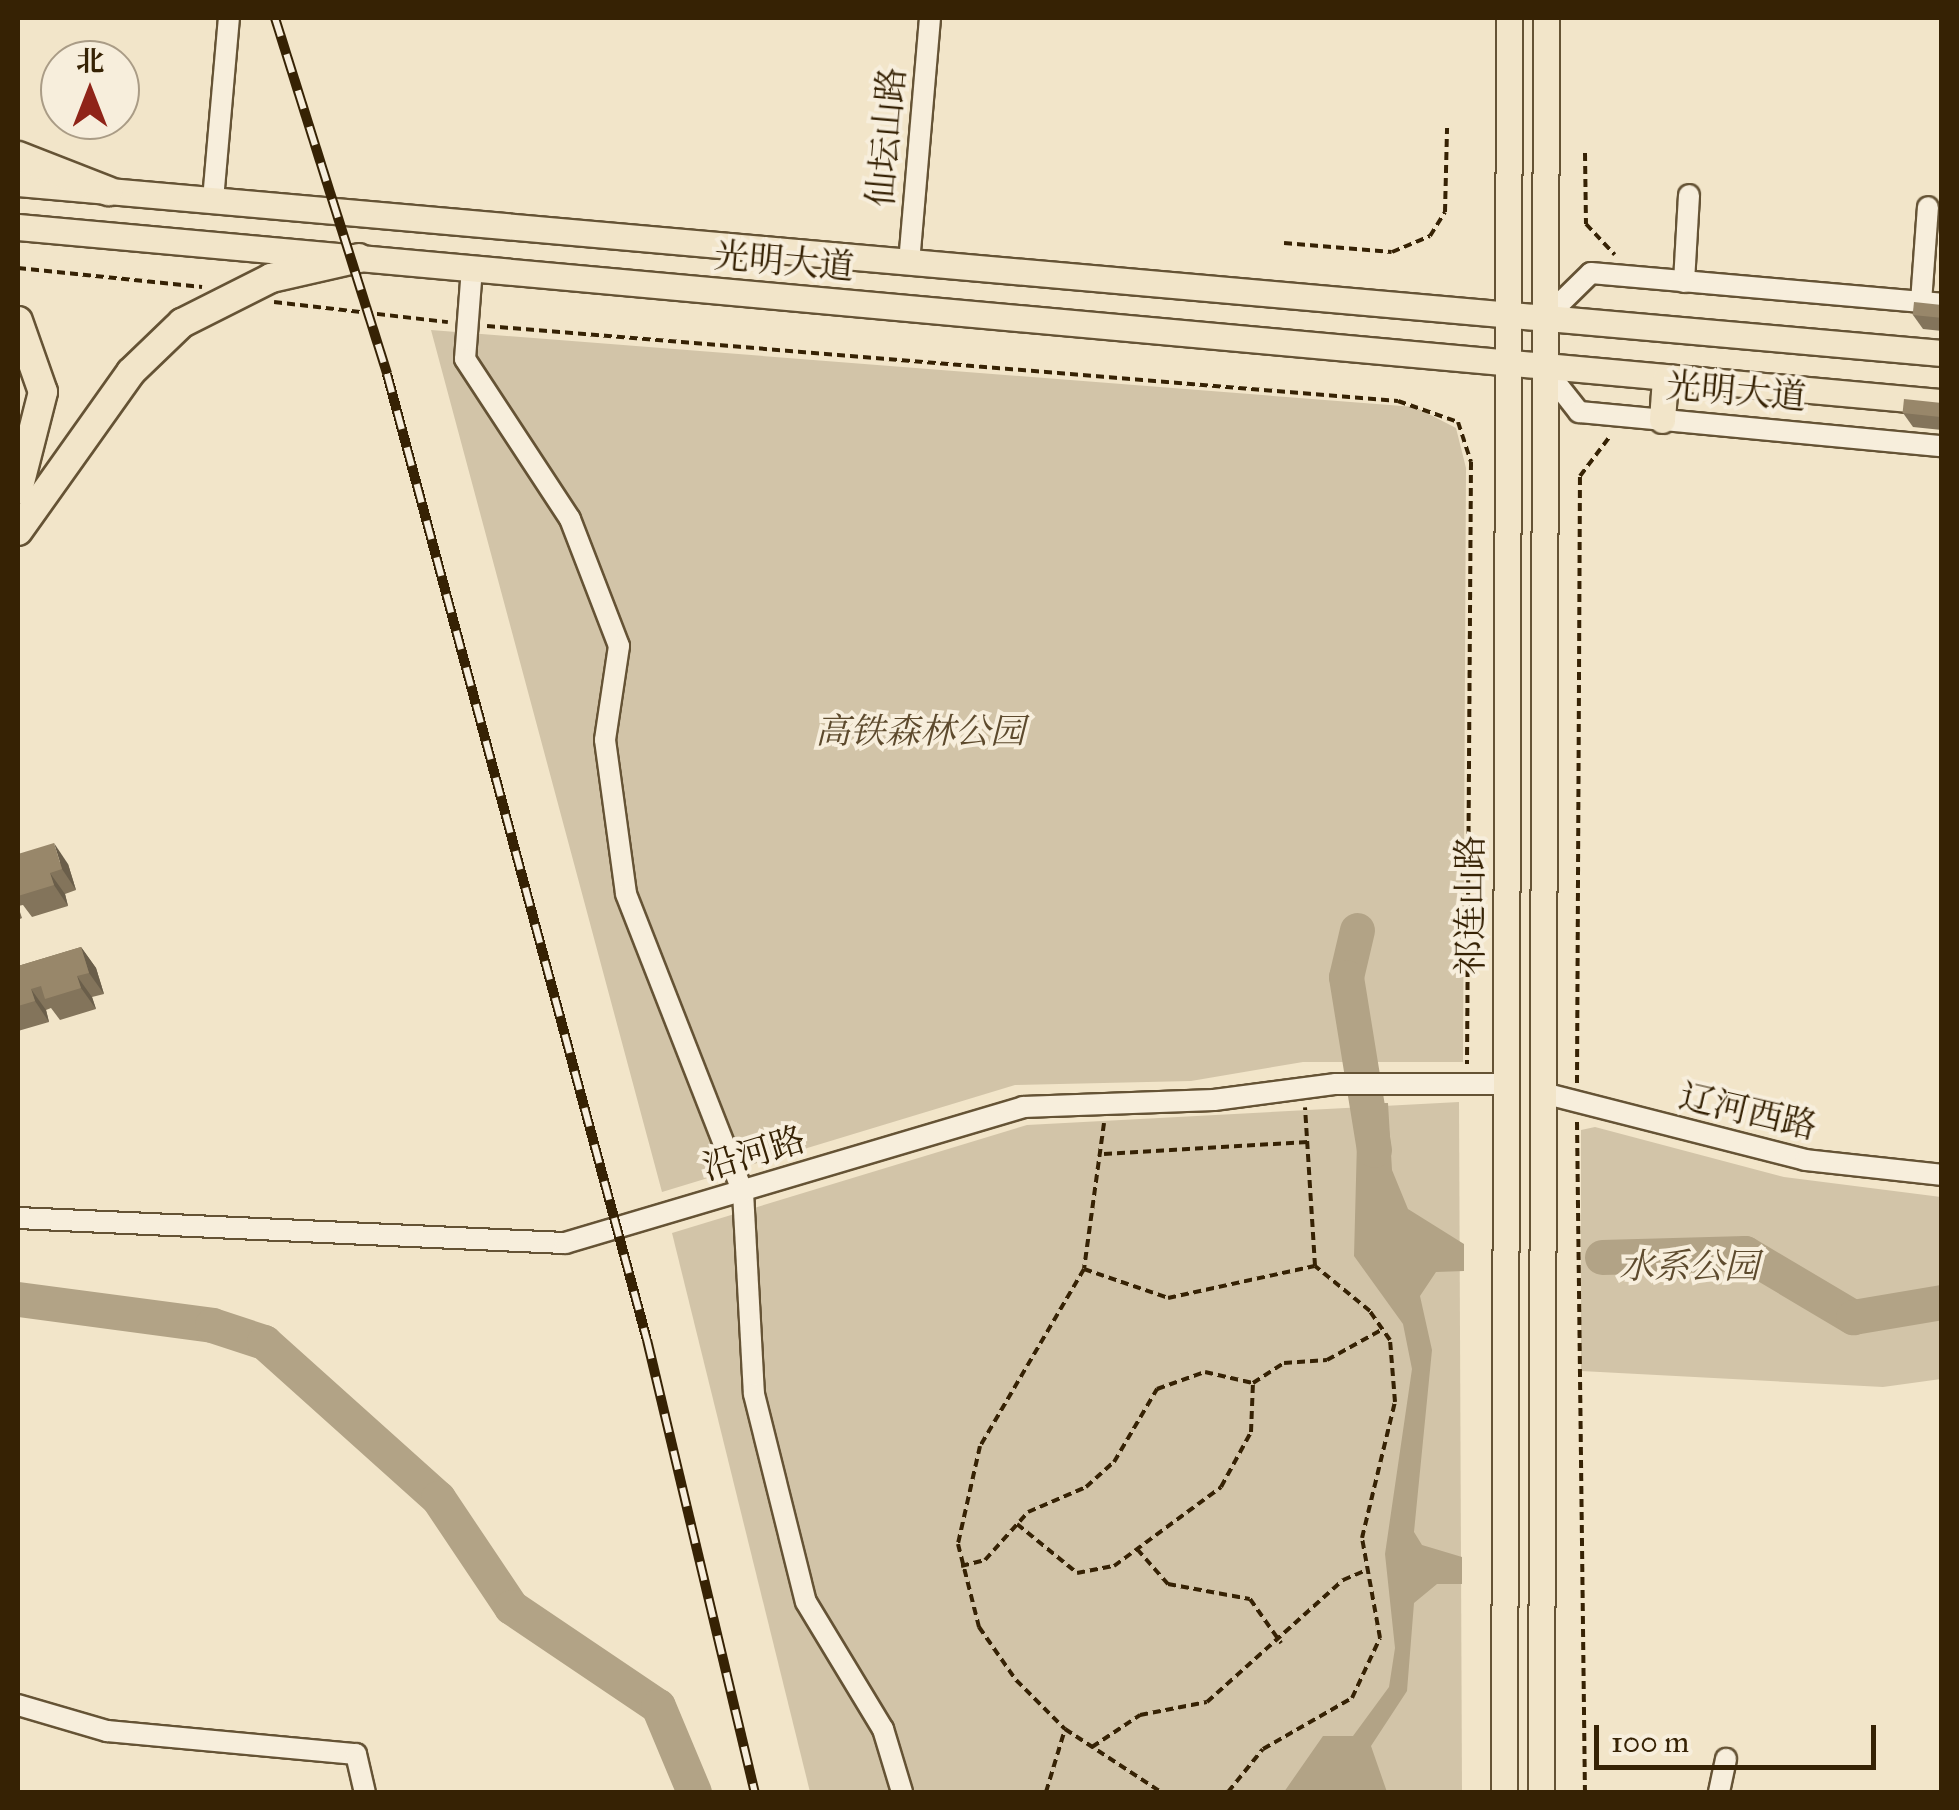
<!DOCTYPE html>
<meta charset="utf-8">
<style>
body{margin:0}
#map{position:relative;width:1959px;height:1810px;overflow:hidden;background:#f2e5c9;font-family:"IM FELL Great Primer","Noto Serif SC",serif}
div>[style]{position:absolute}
.green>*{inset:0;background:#d2c4a8}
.water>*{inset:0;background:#b2a386}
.river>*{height:35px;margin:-17.5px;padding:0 17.5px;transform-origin:17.5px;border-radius:17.5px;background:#b2a386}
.path>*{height:4px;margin-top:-2px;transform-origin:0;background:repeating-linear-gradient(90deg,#362204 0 8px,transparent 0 13px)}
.roads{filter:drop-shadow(2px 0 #655335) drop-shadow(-2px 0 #655335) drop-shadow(0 2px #655335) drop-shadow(0 -2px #655335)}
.minor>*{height:20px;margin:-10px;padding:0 10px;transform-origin:10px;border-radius:10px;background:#f7eedc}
.major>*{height:25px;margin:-12.5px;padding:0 12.5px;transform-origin:12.5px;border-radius:12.5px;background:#f2e5c9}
.highway>*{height:28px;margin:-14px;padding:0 14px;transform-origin:14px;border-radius:14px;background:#f2e5c9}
.rail>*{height:10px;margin-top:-5px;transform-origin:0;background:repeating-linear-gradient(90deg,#f7eedc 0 19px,#362204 0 38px);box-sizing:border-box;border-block:2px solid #362204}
.wall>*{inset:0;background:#83745b}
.shaded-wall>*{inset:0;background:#6a5e4a}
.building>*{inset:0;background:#98876a;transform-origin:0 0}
span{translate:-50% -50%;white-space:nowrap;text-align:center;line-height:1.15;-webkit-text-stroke:8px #f7eedc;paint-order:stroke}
.street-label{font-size:35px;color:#362204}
.park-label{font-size:35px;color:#5d4a2d;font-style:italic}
.frame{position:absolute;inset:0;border:20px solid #362204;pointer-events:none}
.north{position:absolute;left:40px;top:40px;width:100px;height:100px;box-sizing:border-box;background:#f7eedc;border:2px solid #aa9c86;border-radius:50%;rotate:0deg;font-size:28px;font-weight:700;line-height:40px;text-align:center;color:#362204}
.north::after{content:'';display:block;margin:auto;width:35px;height:45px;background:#8f2418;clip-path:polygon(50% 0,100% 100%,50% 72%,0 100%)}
.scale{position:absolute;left:1594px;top:1725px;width:282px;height:45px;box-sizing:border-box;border:5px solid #362204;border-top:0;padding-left:12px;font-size:30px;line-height:35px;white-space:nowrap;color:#362204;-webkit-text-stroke:8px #f7eedc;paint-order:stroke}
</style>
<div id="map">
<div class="green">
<div style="clip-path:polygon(431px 330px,1415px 407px,1456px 428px,1466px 468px,1463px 1062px,1303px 1062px,1191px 1081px,1015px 1085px,662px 1192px)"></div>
<div style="clip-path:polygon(1459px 1102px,1462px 1792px,810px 1792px,672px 1233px,1027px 1125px)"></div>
<div style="clip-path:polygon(1595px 1127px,1784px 1177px,1941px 1197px,1941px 1379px,1883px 1387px,1581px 1371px,1581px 1130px)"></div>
</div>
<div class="water">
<div style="clip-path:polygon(1358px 1103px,1388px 1103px,1392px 1170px,1408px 1209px,1464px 1244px,1464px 1271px,1436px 1272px,1420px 1296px,1432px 1350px,1414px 1532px,1422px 1545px,1462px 1557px,1462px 1584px,1437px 1584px,1414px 1603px,1407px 1691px,1371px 1746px,1387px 1792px,1284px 1792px,1323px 1736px,1353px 1736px,1389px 1687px,1395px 1648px,1385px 1554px,1412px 1369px,1403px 1324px,1354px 1256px)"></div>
</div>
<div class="river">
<div style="left:1357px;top:930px;width:48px;rotate:103.2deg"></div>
<div style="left:1346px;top:977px;width:175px;rotate:80.8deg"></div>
<div style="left:1602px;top:1257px;width:143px;rotate:-1.6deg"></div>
<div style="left:1745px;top:1253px;width:126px;rotate:30.7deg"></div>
<div style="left:1853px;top:1317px;width:90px;rotate:-9.6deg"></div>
<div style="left:18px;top:1299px;width:196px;rotate:7.6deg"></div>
<div style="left:212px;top:1325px;width:55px;rotate:18.1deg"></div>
<div style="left:264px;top:1342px;width:234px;rotate:41.9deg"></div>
<div style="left:438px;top:1498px;width:131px;rotate:56.2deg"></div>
<div style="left:511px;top:1607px;width:177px;rotate:34deg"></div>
<div style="left:658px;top:1706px;width:93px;rotate:67.3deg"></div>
</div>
<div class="path">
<div style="left:1585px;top:153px;width:71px;rotate:89.2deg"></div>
<div style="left:1586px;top:224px;width:42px;rotate:46.9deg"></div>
<div style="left:1284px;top:243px;width:108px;rotate:4.8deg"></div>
<div style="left:1392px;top:252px;width:41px;rotate:-22.8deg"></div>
<div style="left:1430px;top:236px;width:28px;rotate:-58deg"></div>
<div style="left:1445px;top:212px;width:84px;rotate:-88.6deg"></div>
<div style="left:18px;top:268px;width:185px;rotate:5.9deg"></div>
<div style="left:274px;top:302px;width:175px;rotate:6.6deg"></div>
<div style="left:487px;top:326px;width:914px;rotate:4.71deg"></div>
<div style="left:1398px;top:401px;width:64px;rotate:19.3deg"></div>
<div style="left:1458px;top:422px;width:42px;rotate:72deg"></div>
<div style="left:1471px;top:462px;width:602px;rotate:90.38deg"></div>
<div style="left:1577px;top:1083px;width:607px;rotate:-89.72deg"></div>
<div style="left:1580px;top:476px;width:51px;rotate:-52.9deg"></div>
<div style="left:1577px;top:1122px;width:670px;rotate:89.32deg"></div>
<div style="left:1104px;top:1123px;width:147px;rotate:97.8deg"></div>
<div style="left:1084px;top:1269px;width:205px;rotate:120.4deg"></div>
<div style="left:980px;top:1446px;width:100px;rotate:102.7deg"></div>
<div style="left:958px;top:1544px;width:86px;rotate:75.8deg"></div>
<div style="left:979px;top:1627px;width:65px;rotate:55.1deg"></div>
<div style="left:1016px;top:1680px;width:69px;rotate:45deg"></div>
<div style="left:1065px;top:1729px;width:115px;rotate:33.3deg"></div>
<div style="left:1104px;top:1154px;width:204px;rotate:-3.4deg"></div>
<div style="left:1084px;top:1269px;width:89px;rotate:19deg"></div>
<div style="left:1168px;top:1298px;width:150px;rotate:-12.3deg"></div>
<div style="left:1315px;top:1266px;width:159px;rotate:-93.6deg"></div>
<div style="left:1017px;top:1524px;width:77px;rotate:39.2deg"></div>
<div style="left:1077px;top:1573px;width:38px;rotate:-11deg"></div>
<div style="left:1114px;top:1566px;width:133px;rotate:-36.4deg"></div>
<div style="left:1221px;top:1487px;width:63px;rotate:-61.4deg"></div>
<div style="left:1251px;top:1432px;width:49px;rotate:-87.7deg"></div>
<div style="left:1137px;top:1549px;width:47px;rotate:48.5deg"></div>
<div style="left:1168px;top:1584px;width:83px;rotate:10.4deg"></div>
<div style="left:1250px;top:1599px;width:54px;rotate:54.8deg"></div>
<div style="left:961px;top:1566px;width:25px;rotate:-14deg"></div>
<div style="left:985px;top:1560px;width:64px;rotate:-48.1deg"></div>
<div style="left:1028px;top:1512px;width:63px;rotate:-23.3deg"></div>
<div style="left:1086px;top:1487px;width:38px;rotate:-42deg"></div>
<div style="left:1114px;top:1462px;width:85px;rotate:-59.5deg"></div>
<div style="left:1157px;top:1389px;width:51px;rotate:-19.5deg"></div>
<div style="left:1205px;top:1372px;width:49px;rotate:12.9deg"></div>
<div style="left:1253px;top:1383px;width:37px;rotate:-33deg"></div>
<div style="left:1284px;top:1363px;width:43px;rotate:-4deg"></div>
<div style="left:1327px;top:1360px;width:64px;rotate:-29deg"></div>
<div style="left:1092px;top:1747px;width:58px;rotate:-33.7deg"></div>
<div style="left:1140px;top:1715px;width:68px;rotate:-11deg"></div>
<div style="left:1207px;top:1702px;width:183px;rotate:-41.9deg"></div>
<div style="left:1343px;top:1580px;width:25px;rotate:-23deg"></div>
<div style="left:1046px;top:1792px;width:66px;rotate:-73.2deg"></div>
<div style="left:1228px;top:1792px;width:55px;rotate:-50.9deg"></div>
<div style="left:1263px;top:1749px;width:103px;rotate:-29.8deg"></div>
<div style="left:1352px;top:1698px;width:66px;rotate:-65deg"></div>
<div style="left:1380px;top:1638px;width:102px;rotate:-100.2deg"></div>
<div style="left:1362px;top:1538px;width:140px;rotate:-76.4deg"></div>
<div style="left:1395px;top:1402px;width:62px;rotate:-94.6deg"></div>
<div style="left:1390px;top:1340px;width:35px;rotate:-125deg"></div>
<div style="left:1370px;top:1311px;width:71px;rotate:-140.7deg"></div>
</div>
<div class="roads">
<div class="minor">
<div style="left:213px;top:200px;width:183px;rotate:-85deg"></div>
<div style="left:909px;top:263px;width:246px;rotate:-85.1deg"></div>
<div style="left:472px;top:268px;width:91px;rotate:94.4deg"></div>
<div style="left:465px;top:359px;width:191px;rotate:56.7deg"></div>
<div style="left:570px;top:519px;width:136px;rotate:68.9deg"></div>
<div style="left:619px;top:646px;width:95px;rotate:98.5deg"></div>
<div style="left:605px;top:740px;width:155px;rotate:82.2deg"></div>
<div style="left:626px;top:894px;width:320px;rotate:68.6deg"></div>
<div style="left:743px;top:1192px;width:202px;rotate:86.9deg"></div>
<div style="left:754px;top:1394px;width:214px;rotate:76deg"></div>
<div style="left:806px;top:1602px;width:149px;rotate:58.8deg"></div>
<div style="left:883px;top:1729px;width:66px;rotate:73.2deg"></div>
<div style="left:1684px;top:282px;width:87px;rotate:-86.7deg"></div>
<div style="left:1921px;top:302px;width:95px;rotate:-85.8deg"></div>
<div style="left:1545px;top:318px;width:64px;rotate:-44.4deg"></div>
<div style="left:1591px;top:273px;width:352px;rotate:5deg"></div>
<div style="left:1545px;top:369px;width:55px;rotate:51.7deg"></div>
<div style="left:1579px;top:412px;width:365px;rotate:5.4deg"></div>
<div style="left:1543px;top:1093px;width:270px;rotate:14.3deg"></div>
<div style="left:1805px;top:1160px;width:138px;rotate:6.2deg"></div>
<div style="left:18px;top:1218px;width:548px;rotate:2.62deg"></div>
<div style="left:565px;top:1243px;width:478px;rotate:-16.5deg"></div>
<div style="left:1023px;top:1107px;width:191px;rotate:-2.1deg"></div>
<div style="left:1214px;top:1100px;width:123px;rotate:-7.5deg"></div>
<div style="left:1336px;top:1084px;width:170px"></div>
<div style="left:18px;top:1705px;width:93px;rotate:16.3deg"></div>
<div style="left:107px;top:1731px;width:250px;rotate:5.3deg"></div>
<div style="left:356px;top:1754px;width:39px;rotate:77deg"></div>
<div style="left:1719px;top:1792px;width:34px;rotate:-78deg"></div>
</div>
<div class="major">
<div style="left:18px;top:183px;width:1931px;rotate:5.05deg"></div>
<div style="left:18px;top:227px;width:1932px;rotate:5.2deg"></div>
<div style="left:1662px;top:420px;width:42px;rotate:-85.9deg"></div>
<div style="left:1504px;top:1792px;width:1774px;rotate:-89.84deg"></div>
<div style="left:1541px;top:1792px;width:1774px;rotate:-89.84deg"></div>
</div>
<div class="highway">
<div style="left:18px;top:156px;width:97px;rotate:21.3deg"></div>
<div style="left:18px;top:321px;width:75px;rotate:70.6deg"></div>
<div style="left:43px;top:392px;width:101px;rotate:104.3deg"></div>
<div style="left:18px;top:531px;width:195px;rotate:-54.6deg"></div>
<div style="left:131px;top:372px;width:71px;rotate:-43.9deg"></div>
<div style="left:182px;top:323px;width:100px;rotate:-26.8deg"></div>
<div style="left:271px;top:278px;width:90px;rotate:-12.8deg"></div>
</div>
</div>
<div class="rail">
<div style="left:275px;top:18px;width:373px;rotate:72.5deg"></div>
<div style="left:387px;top:374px;width:1000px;rotate:74.94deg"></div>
<div style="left:647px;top:1340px;width:465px;rotate:76.6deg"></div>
</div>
<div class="wall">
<div style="clip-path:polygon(1942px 305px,1942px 331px,1923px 329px,1913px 315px)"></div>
<div style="clip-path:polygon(1942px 403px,1942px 430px,1913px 427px,1903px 413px)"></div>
<div style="clip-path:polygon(18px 854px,68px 864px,76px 890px,65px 894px,68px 906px,32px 917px,23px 905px,18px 906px,22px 918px,18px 920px)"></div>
<div style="clip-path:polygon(81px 947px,96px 968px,104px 994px,92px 997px,96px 1009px,60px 1020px,51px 1008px,46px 1010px,49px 1022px,18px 1031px,18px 966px)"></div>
</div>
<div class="shaded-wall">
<div style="clip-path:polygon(54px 843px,68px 864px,76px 890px,62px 869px)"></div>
<div style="clip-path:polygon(50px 873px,65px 894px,68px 906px,54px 885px)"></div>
<div style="clip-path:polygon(81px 947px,96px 968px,104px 994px,89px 973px)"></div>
<div style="clip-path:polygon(77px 976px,92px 997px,96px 1009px,81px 988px)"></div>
<div style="clip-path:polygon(31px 989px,46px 1010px,49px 1022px,35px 1001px)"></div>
</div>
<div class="building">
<div style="left:1914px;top:302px;width:28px;height:13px;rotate:6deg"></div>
<div style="left:1904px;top:399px;width:38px;height:14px;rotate:6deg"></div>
<div style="clip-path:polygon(54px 843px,62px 869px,50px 873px,54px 885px,18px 896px,18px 854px)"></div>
<div style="clip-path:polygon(81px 947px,89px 973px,77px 976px,81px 988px,45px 999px,41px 986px,31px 989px,35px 1001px,18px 1006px,18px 966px)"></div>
</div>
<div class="street-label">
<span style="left:887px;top:137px;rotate:-85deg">仙坛山路</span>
<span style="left:784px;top:262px;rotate:5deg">光明大道</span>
<span style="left:1736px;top:392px;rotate:5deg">光明大道</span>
<span style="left:1471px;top:905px;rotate:-90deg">祁连山路</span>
<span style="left:1748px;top:1112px;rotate:13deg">辽河西路</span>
<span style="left:754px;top:1154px;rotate:-17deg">沿河路</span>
</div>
<div class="park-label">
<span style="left:920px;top:732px">高铁森林公园</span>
<span style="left:1689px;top:1267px">水系公园</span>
</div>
<div class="frame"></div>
<div class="north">北</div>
<div class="scale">100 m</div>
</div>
